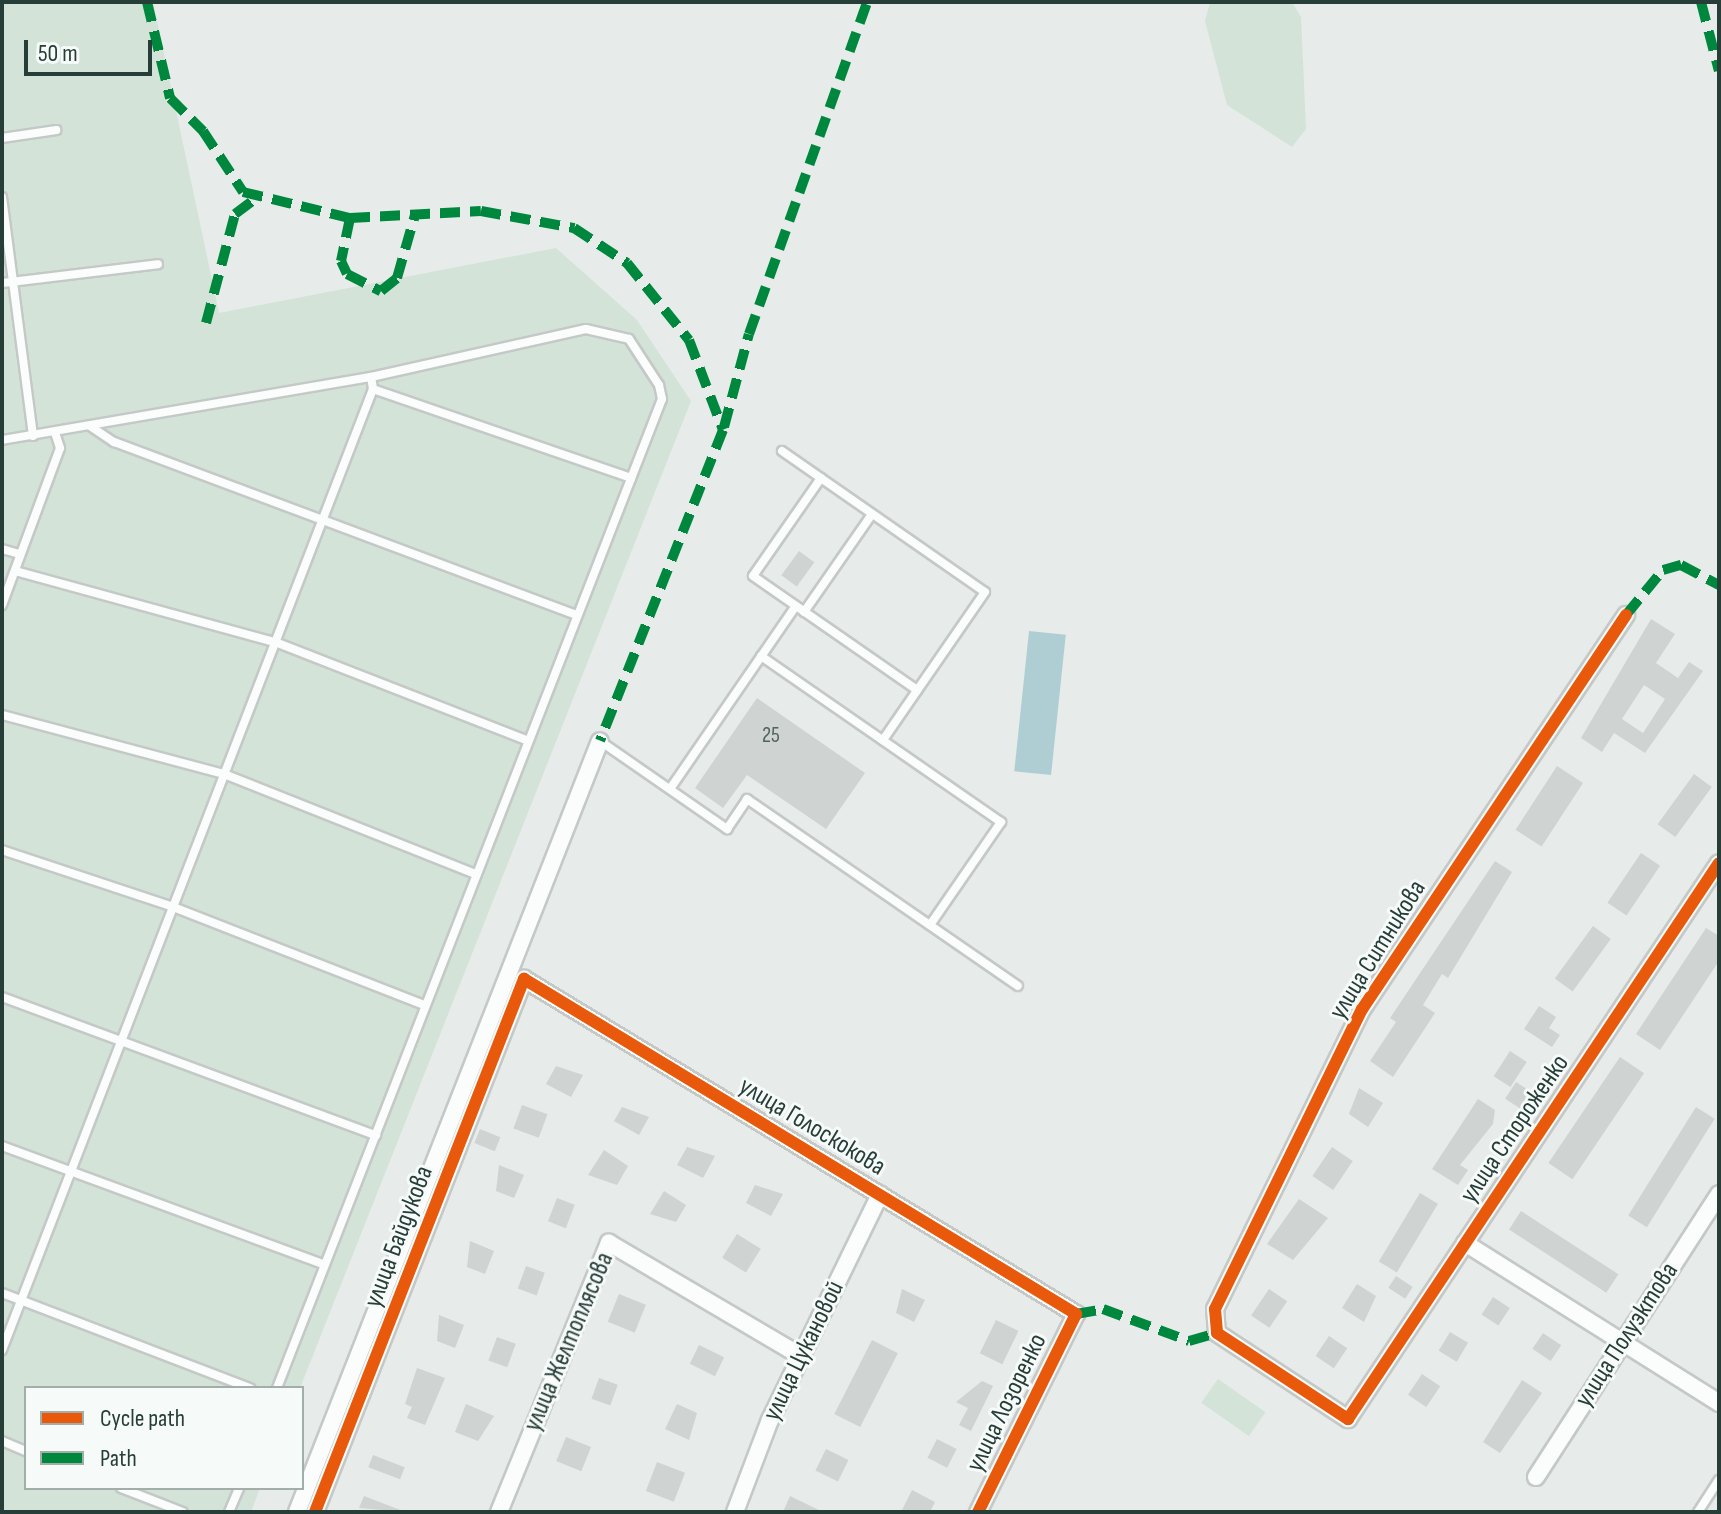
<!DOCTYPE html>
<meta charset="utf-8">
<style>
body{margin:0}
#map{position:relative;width:1721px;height:1514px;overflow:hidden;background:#e7ecea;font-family:"Sofia Sans Condensed",sans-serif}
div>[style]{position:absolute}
.green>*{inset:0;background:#d3e3d8;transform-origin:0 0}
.water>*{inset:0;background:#aeced4;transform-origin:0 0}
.building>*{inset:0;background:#cfd3d1;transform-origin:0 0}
.roads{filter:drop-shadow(2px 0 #c4c9c7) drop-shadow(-2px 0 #c4c9c7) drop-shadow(0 2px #c4c9c7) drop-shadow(0 -2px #c4c9c7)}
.service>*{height:8px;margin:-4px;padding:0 4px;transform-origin:4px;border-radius:4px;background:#fbfcfc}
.minor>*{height:16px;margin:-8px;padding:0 8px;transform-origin:8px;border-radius:8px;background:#fbfcfc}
.quiet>*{height:10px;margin-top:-5px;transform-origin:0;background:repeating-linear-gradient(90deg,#00873e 0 20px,transparent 0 30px)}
.cycleway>*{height:12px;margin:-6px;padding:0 6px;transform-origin:6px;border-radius:6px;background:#e8590c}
span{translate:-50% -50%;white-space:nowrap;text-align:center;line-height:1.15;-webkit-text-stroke:6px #f6faf8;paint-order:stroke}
.number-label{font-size:22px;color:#52635f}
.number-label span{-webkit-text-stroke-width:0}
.street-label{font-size:26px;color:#273d38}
.frame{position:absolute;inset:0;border:4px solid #273d38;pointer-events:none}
.legend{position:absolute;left:24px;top:1386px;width:280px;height:104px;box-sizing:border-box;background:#f6faf8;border:2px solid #a3aeab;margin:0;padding:10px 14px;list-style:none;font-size:24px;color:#273d38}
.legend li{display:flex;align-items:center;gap:16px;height:40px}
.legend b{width:40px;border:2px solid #a3aeab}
.scale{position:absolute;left:24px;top:40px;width:128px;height:36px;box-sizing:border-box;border:4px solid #273d38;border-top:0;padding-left:10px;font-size:24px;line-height:28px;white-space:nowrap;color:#273d38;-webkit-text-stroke:6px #f6faf8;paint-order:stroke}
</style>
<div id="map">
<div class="green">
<div style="clip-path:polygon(2px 2px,153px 2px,219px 313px,556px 248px,637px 320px,691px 401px,300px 1388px,26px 1388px,26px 1488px,260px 1488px,251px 1512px,2px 1512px)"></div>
<div style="clip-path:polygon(1210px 2px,1292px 2px,1301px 17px,1306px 129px,1292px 147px,1227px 105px,1205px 21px)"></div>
<div style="left:1218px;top:1379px;width:58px;height:29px;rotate:35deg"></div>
</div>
<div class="water">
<div style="left:1029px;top:631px;width:37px;height:141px;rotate:6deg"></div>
</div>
<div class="building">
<div style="left:799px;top:551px;width:19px;height:30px;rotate:36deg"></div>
<div style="clip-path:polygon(evenodd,1651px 619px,1675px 634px,1656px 663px,1678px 678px,1689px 662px,1703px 671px,1645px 753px,1614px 733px,1602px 752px,1581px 738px,1651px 619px,1644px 685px,1665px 699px,1643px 733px,1622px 719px,1644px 685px)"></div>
<div style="clip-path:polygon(757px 698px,865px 773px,826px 829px,747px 775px,723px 808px,695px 788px)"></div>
<div style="left:1557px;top:766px;width:31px;height:76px;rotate:33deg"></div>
<div style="left:1694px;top:774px;width:22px;height:62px;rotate:36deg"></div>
<div style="left:1641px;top:853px;width:23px;height:60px;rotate:34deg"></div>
<div style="clip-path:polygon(1495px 861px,1512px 872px,1448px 978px,1442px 974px,1423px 1005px,1435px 1013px,1393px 1077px,1370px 1061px,1396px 1022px,1390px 1018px)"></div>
<div style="left:1593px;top:926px;width:22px;height:65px;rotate:36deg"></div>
<div style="clip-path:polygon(1706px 928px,1719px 936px,1719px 961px,1660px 1050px,1636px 1034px)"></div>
<div style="clip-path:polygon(1539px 1006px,1556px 1017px,1549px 1028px,1560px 1035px,1552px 1047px,1524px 1029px)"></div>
<div style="left:1510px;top:1051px;width:20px;height:30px;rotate:33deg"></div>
<div style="left:1620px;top:1057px;width:29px;height:128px;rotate:34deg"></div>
<div style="clip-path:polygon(556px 1066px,583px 1075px,571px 1097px,546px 1084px)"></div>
<div style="left:1516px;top:1082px;width:27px;height:20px;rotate:33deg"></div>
<div style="clip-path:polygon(1359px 1088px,1383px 1103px,1368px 1127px,1349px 1114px)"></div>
<div style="clip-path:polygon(1478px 1099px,1495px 1110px,1493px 1124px,1460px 1165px,1468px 1170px,1458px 1185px,1432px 1169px)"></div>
<div style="left:522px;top:1105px;width:27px;height:25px;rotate:20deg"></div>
<div style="clip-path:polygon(622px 1107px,649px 1117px,639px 1135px,614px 1121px)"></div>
<div style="left:1696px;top:1107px;width:22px;height:128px;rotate:32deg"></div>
<div style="left:480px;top:1129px;width:22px;height:15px;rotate:22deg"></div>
<div style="clip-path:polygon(687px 1147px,715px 1156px,703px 1178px,677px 1165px)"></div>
<div style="left:1332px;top:1147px;width:25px;height:35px;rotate:34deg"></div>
<div style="clip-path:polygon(604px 1150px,628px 1166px,617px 1185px,588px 1175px)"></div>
<div style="clip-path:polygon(499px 1165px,524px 1175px,514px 1198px,496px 1191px)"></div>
<div style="clip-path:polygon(755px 1185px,783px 1194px,771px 1216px,746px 1203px)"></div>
<div style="clip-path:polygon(664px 1191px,686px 1205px,676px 1222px,650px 1214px)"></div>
<div style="left:1420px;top:1193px;width:21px;height:80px;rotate:31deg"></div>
<div style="left:557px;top:1198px;width:19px;height:25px;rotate:21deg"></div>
<div style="clip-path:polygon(1299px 1199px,1328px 1218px,1293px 1260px,1267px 1244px)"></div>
<div style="left:1521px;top:1211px;width:116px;height:22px;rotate:33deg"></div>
<div style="left:737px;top:1234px;width:28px;height:28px;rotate:32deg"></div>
<div style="clip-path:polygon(470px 1241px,494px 1251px,485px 1274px,467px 1267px)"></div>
<div style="left:526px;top:1266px;width:20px;height:24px;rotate:20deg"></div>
<div style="left:1396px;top:1276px;width:20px;height:14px;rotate:33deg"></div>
<div style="clip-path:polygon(1357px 1284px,1376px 1296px,1364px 1322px,1342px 1308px)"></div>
<div style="clip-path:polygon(902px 1289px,925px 1300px,914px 1322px,896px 1313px)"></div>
<div style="left:1269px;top:1289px;width:22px;height:32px;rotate:34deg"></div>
<div style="left:619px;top:1294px;width:29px;height:30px;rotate:22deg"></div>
<div style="left:1493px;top:1297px;width:20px;height:21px;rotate:33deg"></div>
<div style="clip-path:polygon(439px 1315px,464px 1325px,455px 1348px,437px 1341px)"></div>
<div style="left:996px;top:1320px;width:25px;height:37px;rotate:26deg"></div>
<div style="left:1450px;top:1332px;width:21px;height:22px;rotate:31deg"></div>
<div style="left:1543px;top:1333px;width:22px;height:19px;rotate:34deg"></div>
<div style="left:1329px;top:1336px;width:22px;height:24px;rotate:34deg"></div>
<div style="left:497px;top:1337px;width:20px;height:25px;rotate:20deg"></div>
<div style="left:872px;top:1340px;width:29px;height:83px;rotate:27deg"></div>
<div style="left:699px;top:1345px;width:28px;height:21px;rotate:26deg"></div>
<div style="clip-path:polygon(417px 1368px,445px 1378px,425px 1425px,407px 1418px,412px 1407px,405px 1404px)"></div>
<div style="left:1422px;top:1374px;width:22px;height:25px;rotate:34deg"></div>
<div style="left:599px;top:1378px;width:20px;height:22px;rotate:20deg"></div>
<div style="clip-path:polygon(1522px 1380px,1542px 1393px,1500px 1453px,1483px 1442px)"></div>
<div style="clip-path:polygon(982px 1381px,993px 1386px,971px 1431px,959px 1425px,968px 1408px,956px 1402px)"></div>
<div style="clip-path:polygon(466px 1404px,494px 1416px,478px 1441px,455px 1432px)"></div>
<div style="clip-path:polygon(677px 1404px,697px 1413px,689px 1440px,665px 1429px)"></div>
<div style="left:566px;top:1437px;width:27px;height:26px;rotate:22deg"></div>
<div style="left:937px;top:1439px;width:22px;height:21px;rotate:27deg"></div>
<div style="left:826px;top:1449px;width:25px;height:24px;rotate:26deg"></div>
<div style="left:373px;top:1455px;width:34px;height:13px;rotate:21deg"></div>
<div style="left:657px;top:1462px;width:30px;height:31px;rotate:21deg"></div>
<div style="clip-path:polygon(912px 1490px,935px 1502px,930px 1512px,901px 1512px)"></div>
<div style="clip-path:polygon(364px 1496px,403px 1511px,403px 1512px,359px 1508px)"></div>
<div style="clip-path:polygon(790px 1496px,823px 1512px,783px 1512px)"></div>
</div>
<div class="roads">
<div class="service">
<div style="left:2px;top:138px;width:55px;rotate:-8.4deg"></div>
<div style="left:2px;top:197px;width:241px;rotate:82.6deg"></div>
<div style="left:2px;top:283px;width:157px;rotate:-6.9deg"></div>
<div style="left:373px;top:389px;width:273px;rotate:19deg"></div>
<div style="left:90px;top:426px;width:29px;rotate:34deg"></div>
<div style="left:114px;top:442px;width:494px;rotate:20.5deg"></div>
<div style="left:2px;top:440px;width:374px;rotate:-9.7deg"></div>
<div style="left:371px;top:377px;width:220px;rotate:-12.6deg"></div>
<div style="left:586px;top:329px;width:44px;rotate:13.1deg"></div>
<div style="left:629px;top:339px;width:55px;rotate:56.9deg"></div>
<div style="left:659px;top:385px;width:14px;rotate:78deg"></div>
<div style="left:662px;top:399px;width:1061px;rotate:111.27deg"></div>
<div style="left:782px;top:451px;width:247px;rotate:34.8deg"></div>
<div style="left:985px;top:592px;width:180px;rotate:124.6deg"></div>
<div style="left:821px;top:478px;width:119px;rotate:124.8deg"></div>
<div style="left:753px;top:576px;width:200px;rotate:34.8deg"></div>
<div style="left:2px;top:549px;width:19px;rotate:16deg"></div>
<div style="left:15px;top:571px;width:270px;rotate:15.3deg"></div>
<div style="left:275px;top:642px;width:269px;rotate:21.3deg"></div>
<div style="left:2px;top:605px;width:167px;rotate:-69.7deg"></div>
<div style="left:60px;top:448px;width:16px;rotate:-108deg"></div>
<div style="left:804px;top:612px;width:119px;rotate:-55.2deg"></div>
<div style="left:761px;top:656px;width:292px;rotate:34.7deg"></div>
<div style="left:1001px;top:822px;width:125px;rotate:124.6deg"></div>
<div style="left:2px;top:715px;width:230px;rotate:14.9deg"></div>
<div style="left:224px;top:774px;width:270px;rotate:21.7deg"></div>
<div style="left:600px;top:741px;width:155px;rotate:34.7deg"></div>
<div style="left:727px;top:829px;width:36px;rotate:-56deg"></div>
<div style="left:747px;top:799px;width:329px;rotate:34.6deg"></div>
<div style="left:670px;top:789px;width:222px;rotate:-55.5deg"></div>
<div style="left:2px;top:850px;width:180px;rotate:18.4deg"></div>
<div style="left:173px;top:907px;width:269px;rotate:21.3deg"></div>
<div style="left:2px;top:997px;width:399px;rotate:20.3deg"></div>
<div style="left:2px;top:1146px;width:344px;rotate:20.2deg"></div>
<div style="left:2px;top:1293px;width:266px;rotate:21deg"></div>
<div style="left:2px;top:1350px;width:1030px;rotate:-68.89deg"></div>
<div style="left:373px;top:389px;width:12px;rotate:-99deg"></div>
<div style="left:2px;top:1441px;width:26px;rotate:23deg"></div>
<div style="left:121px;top:1488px;width:66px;rotate:21.2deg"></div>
<div style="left:229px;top:1512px;width:26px;rotate:-67deg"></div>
<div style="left:1698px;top:1512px;width:38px;rotate:-57deg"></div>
</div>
<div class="minor">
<div style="left:1626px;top:615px;width:474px;rotate:123.8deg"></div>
<div style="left:1362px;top:1009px;width:334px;rotate:116.1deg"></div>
<div style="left:1215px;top:1309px;width:24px;rotate:85deg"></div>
<div style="left:1217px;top:1333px;width:157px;rotate:33.3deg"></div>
<div style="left:1348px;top:1419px;width:668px;rotate:-56.29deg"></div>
<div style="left:1465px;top:1243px;width:300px;rotate:32.2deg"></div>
<div style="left:1536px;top:1477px;width:337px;rotate:-57.1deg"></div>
<div style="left:297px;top:1512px;width:828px;rotate:-68.55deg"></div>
<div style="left:315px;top:1512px;width:573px;rotate:-68.59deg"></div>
<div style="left:524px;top:979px;width:646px;rotate:31.25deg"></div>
<div style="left:1076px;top:1314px;width:221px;rotate:116.3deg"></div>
<div style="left:499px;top:1512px;width:291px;rotate:-67.8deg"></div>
<div style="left:609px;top:1243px;width:223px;rotate:30.5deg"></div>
<div style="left:735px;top:1512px;width:98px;rotate:-69.2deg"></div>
<div style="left:770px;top:1420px;width:251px;rotate:-64deg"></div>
</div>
</div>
<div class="quiet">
<div style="left:147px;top:2px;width:99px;rotate:76.5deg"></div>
<div style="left:170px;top:98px;width:47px;rotate:45deg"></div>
<div style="left:203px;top:131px;width:73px;rotate:56.7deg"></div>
<div style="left:243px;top:192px;width:110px;rotate:13.7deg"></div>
<div style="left:350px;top:218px;width:131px;rotate:-3.1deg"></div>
<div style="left:481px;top:211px;width:95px;rotate:10.4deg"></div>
<div style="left:574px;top:228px;width:64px;rotate:33.4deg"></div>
<div style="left:627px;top:263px;width:99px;rotate:51.2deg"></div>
<div style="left:689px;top:340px;width:96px;rotate:69.3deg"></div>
<div style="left:723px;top:430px;width:334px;rotate:111.6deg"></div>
<div style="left:1701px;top:2px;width:71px;rotate:75.4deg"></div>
<div style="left:350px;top:218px;width:44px;rotate:101.8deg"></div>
<div style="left:341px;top:261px;width:14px;rotate:65deg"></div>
<div style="left:347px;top:274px;width:38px;rotate:27deg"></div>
<div style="left:381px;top:291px;width:21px;rotate:-39deg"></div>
<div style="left:397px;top:278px;width:66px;rotate:-74.1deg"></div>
<div style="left:206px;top:323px;width:113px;rotate:-75.1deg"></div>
<div style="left:235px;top:214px;width:25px;rotate:-37deg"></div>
<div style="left:724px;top:427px;width:96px;rotate:-75deg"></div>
<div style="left:749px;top:334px;width:352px;rotate:-70.4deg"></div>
<div style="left:1626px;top:615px;width:58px;rotate:-50.6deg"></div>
<div style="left:1663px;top:570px;width:19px;rotate:-16deg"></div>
<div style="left:1681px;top:565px;width:43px;rotate:27.8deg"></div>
<div style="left:1076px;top:1314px;width:27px;rotate:-10deg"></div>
<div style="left:1103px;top:1309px;width:92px;rotate:20.4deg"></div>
<div style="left:1189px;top:1341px;width:29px;rotate:-16deg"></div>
</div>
<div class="cycleway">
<div style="left:1626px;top:615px;width:474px;rotate:123.8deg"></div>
<div style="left:1362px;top:1009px;width:334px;rotate:116.1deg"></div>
<div style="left:1215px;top:1309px;width:24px;rotate:85deg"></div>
<div style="left:1217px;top:1333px;width:157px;rotate:33.3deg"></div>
<div style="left:1348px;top:1419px;width:668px;rotate:-56.29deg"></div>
<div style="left:315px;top:1512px;width:573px;rotate:-68.59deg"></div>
<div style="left:524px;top:979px;width:646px;rotate:31.25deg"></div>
<div style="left:1076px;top:1314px;width:221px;rotate:116.3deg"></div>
</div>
<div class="number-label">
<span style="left:771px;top:736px">25</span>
</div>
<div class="street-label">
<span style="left:1378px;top:950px;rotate:-58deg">улица Ситникова</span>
<span style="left:812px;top:1127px;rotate:31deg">улица Голоскокова</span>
<span style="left:1515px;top:1129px;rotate:-56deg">улица Стороженко</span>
<span style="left:399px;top:1237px;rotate:-69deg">улица Байдукова</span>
<span style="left:1627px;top:1335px;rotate:-57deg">улица Полуэктова</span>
<span style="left:569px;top:1342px;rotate:-67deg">улица Желтоплясова</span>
<span style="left:804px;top:1351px;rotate:-64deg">улица Цукановой</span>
<span style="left:1007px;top:1403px;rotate:-64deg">улица Лозоренко</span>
</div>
<div class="frame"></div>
<ul class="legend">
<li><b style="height:10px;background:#e8590c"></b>Cycle path</li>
<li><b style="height:10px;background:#00873e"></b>Path</li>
</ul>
<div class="scale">50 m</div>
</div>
